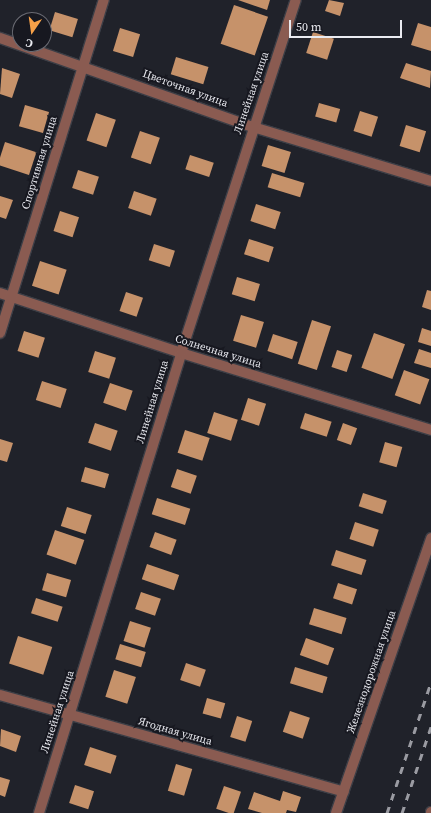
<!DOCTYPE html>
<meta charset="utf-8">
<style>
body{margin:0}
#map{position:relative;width:431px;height:813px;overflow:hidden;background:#20222a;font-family:"Source Serif 4",serif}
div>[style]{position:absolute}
.building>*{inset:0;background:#c6926a;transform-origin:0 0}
.roads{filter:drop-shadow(1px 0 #3c3e46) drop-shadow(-1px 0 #3c3e46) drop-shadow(0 1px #3c3e46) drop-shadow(0 -1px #3c3e46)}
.minor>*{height:10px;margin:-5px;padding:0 5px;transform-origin:5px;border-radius:5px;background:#8a5b51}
.rail>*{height:3px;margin-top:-1.5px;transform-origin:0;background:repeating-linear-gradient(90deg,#9a9ba2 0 7px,transparent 0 14px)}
span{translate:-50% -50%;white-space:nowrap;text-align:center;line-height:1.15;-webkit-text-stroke:4px #171820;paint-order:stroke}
.street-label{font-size:11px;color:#eaebf1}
.north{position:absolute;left:12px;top:12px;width:40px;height:40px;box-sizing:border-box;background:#171820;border:1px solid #6b6c74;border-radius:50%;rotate:193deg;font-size:11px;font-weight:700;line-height:16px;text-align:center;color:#eaebf1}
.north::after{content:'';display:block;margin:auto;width:14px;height:18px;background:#f7a148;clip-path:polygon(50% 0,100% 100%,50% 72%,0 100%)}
.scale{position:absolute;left:289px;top:20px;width:113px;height:18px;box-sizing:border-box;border:2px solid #eaebf1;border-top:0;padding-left:5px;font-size:12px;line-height:14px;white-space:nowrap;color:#eaebf1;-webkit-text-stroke:3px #171820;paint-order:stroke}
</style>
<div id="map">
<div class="building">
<div style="clip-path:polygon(238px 0,270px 0,267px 10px)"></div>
<div style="clip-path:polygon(329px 0,344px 3px,340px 16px,325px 11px)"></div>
<div style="left:234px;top:5px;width:36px;height:41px;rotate:19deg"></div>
<div style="left:55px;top:12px;width:24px;height:19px;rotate:17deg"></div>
<div style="clip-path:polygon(418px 23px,431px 27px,431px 51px,411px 45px)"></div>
<div style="left:120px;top:28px;width:21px;height:24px;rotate:17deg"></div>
<div style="left:313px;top:32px;width:22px;height:22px;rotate:18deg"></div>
<div style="left:176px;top:57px;width:34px;height:18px;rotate:17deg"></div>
<div style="clip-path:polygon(406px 63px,431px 71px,430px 88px,400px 78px)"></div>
<div style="clip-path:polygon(2px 68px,20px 74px,12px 98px,0 94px)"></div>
<div style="left:319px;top:103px;width:22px;height:14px;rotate:16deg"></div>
<div style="left:25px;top:105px;width:25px;height:22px;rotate:16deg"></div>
<div style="left:360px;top:111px;width:19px;height:21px;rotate:18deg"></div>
<div style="left:96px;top:113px;width:21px;height:29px;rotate:19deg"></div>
<div style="left:406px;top:125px;width:21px;height:22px;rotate:17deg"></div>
<div style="left:140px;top:131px;width:21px;height:28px;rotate:19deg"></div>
<div style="left:5px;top:142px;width:33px;height:24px;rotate:18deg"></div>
<div style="left:268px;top:145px;width:24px;height:22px;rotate:17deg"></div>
<div style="left:190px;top:155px;width:25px;height:15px;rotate:18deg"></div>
<div style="left:78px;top:170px;width:22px;height:19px;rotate:18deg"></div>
<div style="left:272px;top:173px;width:34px;height:15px;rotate:17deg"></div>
<div style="left:134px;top:191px;width:24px;height:18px;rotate:19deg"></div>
<div style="clip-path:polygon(0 196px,13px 200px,6px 219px,0 217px)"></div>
<div style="left:256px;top:204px;width:26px;height:18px;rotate:18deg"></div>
<div style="left:60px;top:211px;width:20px;height:21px;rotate:18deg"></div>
<div style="left:249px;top:239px;width:26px;height:16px;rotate:18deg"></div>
<div style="left:154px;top:244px;width:22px;height:17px;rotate:18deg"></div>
<div style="left:40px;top:261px;width:28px;height:26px;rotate:18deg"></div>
<div style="left:237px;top:277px;width:24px;height:18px;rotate:17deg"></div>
<div style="clip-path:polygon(427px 290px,431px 291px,431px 310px,422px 307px)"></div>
<div style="left:126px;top:292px;width:18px;height:20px;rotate:19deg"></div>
<div style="left:241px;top:315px;width:24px;height:27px;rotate:17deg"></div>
<div style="left:312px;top:320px;width:20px;height:46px;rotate:18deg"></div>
<div style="clip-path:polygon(422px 328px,431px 331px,431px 346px,418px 342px)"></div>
<div style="left:24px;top:331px;width:22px;height:21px;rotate:18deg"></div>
<div style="left:374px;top:333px;width:33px;height:37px;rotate:20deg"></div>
<div style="left:273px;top:334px;width:26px;height:18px;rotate:18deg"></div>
<div style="clip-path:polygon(419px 349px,431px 353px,431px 368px,414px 363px)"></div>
<div style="left:337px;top:350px;width:16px;height:18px;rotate:18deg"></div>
<div style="left:95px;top:351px;width:22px;height:22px;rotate:18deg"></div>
<div style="left:404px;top:370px;width:27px;height:27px;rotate:20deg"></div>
<div style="left:42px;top:381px;width:26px;height:20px;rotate:18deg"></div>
<div style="left:110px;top:383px;width:24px;height:21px;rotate:19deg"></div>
<div style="left:248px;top:398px;width:19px;height:23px;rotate:18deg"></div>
<div style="left:214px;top:412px;width:25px;height:22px;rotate:18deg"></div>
<div style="left:305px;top:413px;width:28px;height:16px;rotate:18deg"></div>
<div style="left:95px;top:423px;width:24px;height:21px;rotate:19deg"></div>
<div style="left:343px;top:423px;width:15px;height:18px;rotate:20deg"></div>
<div style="left:185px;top:430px;width:26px;height:24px;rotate:18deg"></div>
<div style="clip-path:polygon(0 439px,13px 443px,7px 462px,0 460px)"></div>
<div style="left:385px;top:442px;width:18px;height:21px;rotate:16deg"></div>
<div style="left:85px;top:467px;width:25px;height:15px;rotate:16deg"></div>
<div style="left:177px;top:469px;width:21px;height:19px;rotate:19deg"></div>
<div style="left:363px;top:493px;width:25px;height:14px;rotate:18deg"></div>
<div style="left:157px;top:498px;width:35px;height:17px;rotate:18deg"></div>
<div style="left:67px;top:507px;width:26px;height:20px;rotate:18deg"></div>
<div style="left:355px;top:522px;width:25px;height:18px;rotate:18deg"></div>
<div style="left:55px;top:530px;width:31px;height:26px;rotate:19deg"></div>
<div style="left:155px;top:532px;width:23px;height:16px;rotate:20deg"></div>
<div style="left:336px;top:550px;width:32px;height:16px;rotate:18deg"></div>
<div style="left:147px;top:564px;width:34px;height:16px;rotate:19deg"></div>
<div style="left:47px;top:573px;width:25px;height:18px;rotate:16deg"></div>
<div style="left:338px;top:583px;width:20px;height:16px;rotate:18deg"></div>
<div style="left:141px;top:592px;width:21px;height:18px;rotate:19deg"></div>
<div style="left:36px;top:598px;width:28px;height:16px;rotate:18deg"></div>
<div style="left:314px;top:608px;width:34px;height:17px;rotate:17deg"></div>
<div style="left:130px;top:621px;width:22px;height:21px;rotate:18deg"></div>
<div style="left:18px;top:636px;width:36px;height:29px;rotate:18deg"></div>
<div style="left:306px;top:638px;width:30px;height:18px;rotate:20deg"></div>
<div style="left:120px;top:644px;width:27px;height:16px;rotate:17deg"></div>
<div style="left:186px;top:663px;width:21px;height:18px;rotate:19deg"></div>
<div style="left:295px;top:667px;width:34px;height:17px;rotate:17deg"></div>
<div style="left:114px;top:670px;width:23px;height:28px;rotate:18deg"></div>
<div style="left:207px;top:698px;width:19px;height:16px;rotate:16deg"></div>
<div style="left:290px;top:711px;width:21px;height:22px;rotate:19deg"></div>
<div style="left:237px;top:716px;width:16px;height:22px;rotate:18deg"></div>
<div style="clip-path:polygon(1px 729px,21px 736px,16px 752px,0 746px)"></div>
<div style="left:90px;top:747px;width:28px;height:19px;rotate:18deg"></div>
<div style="left:176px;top:764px;width:17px;height:28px;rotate:17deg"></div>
<div style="clip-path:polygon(0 777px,10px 780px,5px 797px,0 795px)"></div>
<div style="left:75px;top:785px;width:20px;height:19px;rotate:18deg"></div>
<div style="left:224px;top:786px;width:18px;height:24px;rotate:19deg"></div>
<div style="clip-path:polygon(283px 791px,301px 797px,296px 812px,287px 810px,286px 813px,262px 813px,248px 809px,254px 792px,280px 801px)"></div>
</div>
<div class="roads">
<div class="minor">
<div style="left:0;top:38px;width:268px;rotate:19.4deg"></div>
<div style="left:253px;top:127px;width:186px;rotate:16.9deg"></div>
<div style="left:0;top:293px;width:191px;rotate:18.3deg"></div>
<div style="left:181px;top:353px;width:262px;rotate:17.1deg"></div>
<div style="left:0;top:333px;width:349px;rotate:-72.7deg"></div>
<div style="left:0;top:695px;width:357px;rotate:15.7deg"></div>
<div style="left:39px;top:813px;width:481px;rotate:-72.8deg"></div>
<div style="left:181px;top:353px;width:371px;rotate:-72deg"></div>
<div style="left:336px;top:813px;width:291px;rotate:-70.9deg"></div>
<div style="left:431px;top:813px;width:1px;rotate:-90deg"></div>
</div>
</div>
<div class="rail">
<div style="left:387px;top:813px;width:138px;rotate:-71.4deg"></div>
<div style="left:402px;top:813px;width:91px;rotate:-71.4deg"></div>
</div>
<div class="street-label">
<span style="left:185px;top:89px;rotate:20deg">Цветочная улица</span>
<span style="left:252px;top:93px;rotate:-71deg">Линейная улица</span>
<span style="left:40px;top:163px;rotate:-73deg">Спортивная улица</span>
<span style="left:218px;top:352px;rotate:17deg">Солнечная улица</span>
<span style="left:153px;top:402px;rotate:-73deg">Линейная улица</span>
<span style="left:372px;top:672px;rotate:-71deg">Железнодорожная улица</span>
<span style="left:58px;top:712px;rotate:-72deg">Линейная улица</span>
<span style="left:175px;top:732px;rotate:16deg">Ягодная улица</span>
</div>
<div class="north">С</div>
<div class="scale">50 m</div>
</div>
